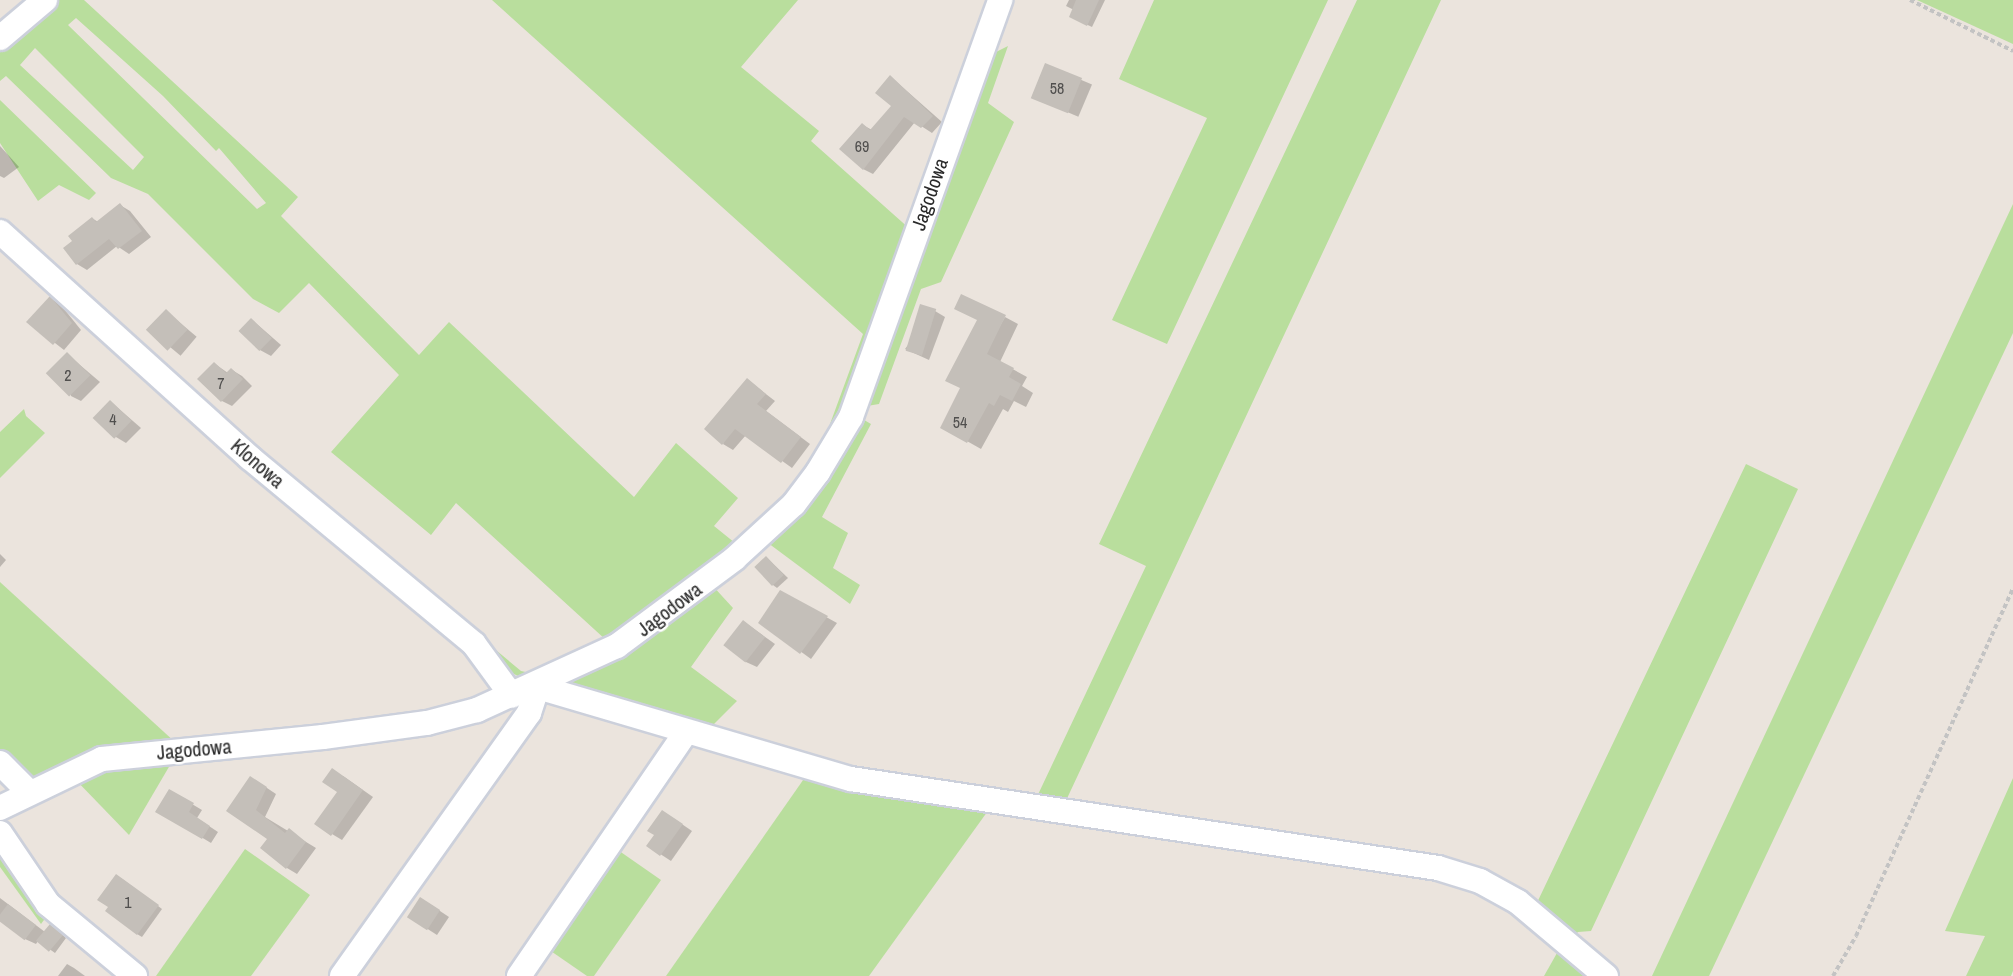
<!DOCTYPE html>
<style>
body{margin:0}
#map{position:relative;width:2013px;height:976px;overflow:hidden;background:#ebe4dd;font-family:"Archivo Narrow",sans-serif}
div>[style]{position:absolute}
.green>*{inset:0;background:#b9de9d}
.shadow>*{inset:0;background:#0003;transform-origin:0 0}
.building>*{inset:0;background:#c4bfb9;transform-origin:0 0}
.path>*{height:4px;margin-top:-2px;transform-origin:0;background:repeating-linear-gradient(90deg,#c3c3c3 0 4.5px,transparent 0 7.5px)}
.roads{filter:drop-shadow(2px 0 #ccd0db) drop-shadow(-2px 0 #ccd0db) drop-shadow(0 2px #ccd0db) drop-shadow(0 -2px #ccd0db)}
.minor>*{height:24px;margin:-12px;padding:0 12px;transform-origin:12px;border-radius:12px;background:#fff}
span{translate:-50% -50%;white-space:nowrap;text-align:center;line-height:1.15;-webkit-text-stroke:5px #fff;paint-order:stroke}
.number-label{font-size:16px;color:#504f4e}
.number-label span{-webkit-text-stroke-width:0}
.street-label{font-size:20px;color:#2a2a2a}
</style>
<div id="map">
<div class="green">
<div style="clip-path:polygon(evenodd,52px 0,84px 0,298px 197px,281px 216px,419px 355px,449px 322px,634px 497px,676px 443px,738px 498px,714px 526px,740px 547px,633px 630px,520px 677px,508px 671px,300px 487px,521px 671px,530px 673px,606px 640px,456px 503px,431px 535px,331px 452px,399px 375px,309px 283px,279px 313px,253px 299px,148px 194px,111px 178px,6px 76px,0 81px,0 44px,52px 0,76px 18px,163px 96px,216px 151px,219px 148px,266px 203px,257px 209px,68px 25px,76px 18px,52px 0,35px 48px,144px 157px,133px 170px,20px 65px,35px 48px)"></div>
<div style="clip-path:polygon(492px 0,798px 0,741px 67px,819px 131px,811px 141px,911px 230px,835px 428px,830px 424px,863px 334px)"></div>
<div style="clip-path:polygon(1154px 0,1328px 0,1167px 344px,1112px 320px,1207px 118px,1119px 79px)"></div>
<div style="clip-path:polygon(1357px 0,1441px 0,1063px 807px,1034px 803px,1146px 566px,1099px 544px)"></div>
<div style="clip-path:polygon(1917px 0,2013px 0,2013px 44px)"></div>
<div style="clip-path:polygon(1008px 46px,988px 103px,1014px 122px,941px 282px,921px 289px,879px 404px,867px 406px,986px 57px)"></div>
<div style="clip-path:polygon(0 100px,96px 193px,89px 200px,59px 185px,38px 201px,0 143px)"></div>
<div style="clip-path:polygon(2013px 204px,2013px 333px,1709px 976px,1652px 976px)"></div>
<div style="clip-path:polygon(24px 409px,26px 416px,45px 433px,0 478px,0 432px)"></div>
<div style="clip-path:polygon(859px 417px,871px 424px,822px 517px,848px 533px,833px 568px,860px 585px,850px 604px,764px 540px)"></div>
<div style="clip-path:polygon(1746px 464px,1798px 489px,1591px 931px,1578px 932px,1572px 938px,1534px 909px)"></div>
<div style="clip-path:polygon(0 582px,176px 743px,29px 781px,0 759px)"></div>
<div style="clip-path:polygon(711px 584px,733px 608px,691px 667px,737px 701px,705px 733px,554px 682px)"></div>
<div style="clip-path:polygon(173px 760px,129px 835px,72px 776px)"></div>
<div style="clip-path:polygon(808px 773px,990px 808px,869px 976px,666px 976px)"></div>
<div style="clip-path:polygon(2013px 778px,2013px 971px,2011px 976px,1966px 976px,1985px 936px,1945px 931px)"></div>
<div style="clip-path:polygon(0 845px,49px 913px,41px 924px,0 867px)"></div>
<div style="clip-path:polygon(615px 848px,661px 880px,594px 976px,587px 976px,545px 947px)"></div>
<div style="clip-path:polygon(245px 849px,310px 895px,251px 976px,156px 976px)"></div>
<div style="clip-path:polygon(1561px 946px,1590px 976px,1544px 976px)"></div>
</div>
<div class="shadow">
<div style="clip-path:polygon(1069px 0,1105px 0,1092px 27px,1075px 19px,1074px 10px,1066px 6px)"></div>
<div style="left:1046px;top:65px;width:50px;height:35px;rotate:23deg"></div>
<div style="clip-path:polygon(891px 77px,942px 122px,932px 133px,915px 122px,873px 174px,863px 169px,863px 125px,872px 130px,894px 106px)"></div>
<div style="clip-path:polygon(0 146px,19px 167px,4px 178px,0 176px)"></div>
<div style="clip-path:polygon(120px 205px,130px 211px,151px 237px,129px 254px,117px 246px,87px 270px,77px 264px,74px 241px,92px 218px,98px 222px)"></div>
<div style="clip-path:polygon(50px 298px,60px 304px,81px 330px,64px 350px,28px 322px)"></div>
<div style="left:166px;top:311px;width:40px;height:25px;rotate:40deg"></div>
<div style="clip-path:polygon(935px 311px,945px 317px,929px 360px,905px 349px)"></div>
<div style="clip-path:polygon(1005px 317px,1018px 324px,1000px 362px,1027px 377px,1022px 386px,1033px 393px,1026px 407px,1014px 401px,1008px 412px,1003px 409px,981px 449px,942px 427px)"></div>
<div style="clip-path:polygon(251px 319px,281px 345px,271px 356px,260px 350px)"></div>
<div style="clip-path:polygon(67px 354px,100px 382px,81px 401px,71px 396px)"></div>
<div style="clip-path:polygon(215px 364px,228px 373px,232px 370px,242px 376px,252px 386px,232px 406px,222px 401px)"></div>
<div style="clip-path:polygon(748px 380px,775px 401px,766px 411px,810px 444px,792px 468px,746px 435px,733px 450px,723px 444px)"></div>
<div style="clip-path:polygon(111px 402px,141px 428px,126px 443px,116px 437px)"></div>
<div style="clip-path:polygon(0 554px,6px 560px,0 567px)"></div>
<div style="clip-path:polygon(766px 557px,788px 578px,777px 588px,773px 585px)"></div>
<div style="clip-path:polygon(781px 592px,837px 623px,811px 659px,760px 622px)"></div>
<div style="clip-path:polygon(743px 621px,775px 644px,757px 667px,746px 662px)"></div>
<div style="clip-path:polygon(343px 776px,373px 797px,342px 840px,332px 834px)"></div>
<div style="clip-path:polygon(261px 784px,276px 794px,265px 817px,316px 848px,297px 874px,287px 868px,269px 839px,228px 810px)"></div>
<div style="clip-path:polygon(170px 791px,202px 810px,197px 818px,218px 832px,211px 843px,158px 811px)"></div>
<div style="clip-path:polygon(673px 818px,692px 831px,671px 861px,648px 846px)"></div>
<div style="clip-path:polygon(121px 878px,162px 909px,142px 937px,137px 934px)"></div>
<div style="clip-path:polygon(0 898px,45px 932px,55px 928px,66px 938px,55px 953px,38px 941px,36px 944px,25px 939px,0 919px)"></div>
<div style="clip-path:polygon(431px 905px,449px 917px,437px 935px,409px 917px)"></div>
<div style="clip-path:polygon(67px 964px,74px 968px,85px 976px,58px 976px)"></div>
</div>
<div class="building">
<div style="clip-path:polygon(1076px 0,1099px 0,1087px 26px,1069px 17px)"></div>
<div style="left:1045px;top:63px;width:40px;height:38px;rotate:22deg"></div>
<div style="clip-path:polygon(890px 75px,933px 116px,921px 128px,904px 117px,863px 170px,839px 149px,862px 123px,870px 130px,891px 106px,875px 93px)"></div>
<div style="clip-path:polygon(120px 203px,142px 231px,118px 249px,109px 239px,76px 265px,63px 248px,72px 241px,68px 236px,92px 217px,96px 222px)"></div>
<div style="clip-path:polygon(961px 294px,1006px 315px,987px 354px,1014px 368px,1009px 377px,1021px 384px,1012px 401px,1000px 395px,994px 406px,989px 403px,967px 443px,940px 428px,960px 388px,945px 381px,977px 320px,954px 309px)"></div>
<div style="clip-path:polygon(50px 296px,72px 323px,53px 345px,26px 322px)"></div>
<div style="left:920px;top:304px;width:17px;height:49px;rotate:17deg"></div>
<div style="left:166px;top:309px;width:30px;height:29px;rotate:44deg"></div>
<div style="left:251px;top:318px;width:29px;height:18px;rotate:44deg"></div>
<div style="left:67px;top:352px;width:33px;height:30px;rotate:45deg"></div>
<div style="clip-path:polygon(214px 362px,226px 373px,231px 368px,243px 379px,221px 402px,197px 379px)"></div>
<div style="clip-path:polygon(747px 378px,766px 394px,757px 404px,801px 437px,781px 463px,735px 429px,722px 445px,704px 429px)"></div>
<div style="left:110px;top:400px;width:30px;height:25px;rotate:44deg"></div>
<div style="left:766px;top:556px;width:26px;height:16px;rotate:47deg"></div>
<div style="clip-path:polygon(780px 590px,828px 616px,800px 654px,758px 623px)"></div>
<div style="left:743px;top:620px;width:28px;height:32px;rotate:38deg"></div>
<div style="clip-path:polygon(332px 768px,363px 790px,331px 836px,314px 824px,337px 792px,322px 782px)"></div>
<div style="clip-path:polygon(250px 776px,267px 787px,256px 810px,285px 833px,289px 828px,306px 842px,286px 869px,260px 848px,267px 839px,226px 811px)"></div>
<div style="clip-path:polygon(169px 789px,194px 803px,189px 812px,210px 826px,202px 839px,155px 812px)"></div>
<div style="clip-path:polygon(662px 810px,683px 824px,660px 856px,646px 846px,654px 835px,647px 831px)"></div>
<div style="clip-path:polygon(116px 874px,159px 905px,137px 935px,105px 911px,108px 907px,97px 900px)"></div>
<div style="left:420px;top:897px;width:24px;height:24px;rotate:33deg"></div>
<div style="left:8px;top:904px;width:35px;height:19px;rotate:37deg"></div>
<div style="left:50px;top:924px;width:17px;height:22px;rotate:40deg"></div>
</div>
<div class="path">
<div style="left:1910px;top:0;width:115px;rotate:26.3deg"></div>
<div style="left:1833px;top:976px;width:46px;rotate:-60.1deg"></div>
<div style="left:1856px;top:936px;width:381px;rotate:-65.7deg"></div>
</div>
<div class="roads">
<div class="minor">
<div style="left:0;top:38px;width:59px;rotate:-40.2deg"></div>
<div style="left:0;top:232px;width:337px;rotate:42.1deg"></div>
<div style="left:250px;top:458px;width:291px;rotate:39.7deg"></div>
<div style="left:474px;top:644px;width:64px;rotate:53.8deg"></div>
<div style="left:534px;top:686px;width:330px;rotate:16.4deg"></div>
<div style="left:851px;top:779px;width:594px;rotate:8.62deg"></div>
<div style="left:1438px;top:868px;width:44px;rotate:17.2deg"></div>
<div style="left:1480px;top:881px;width:43px;rotate:28.9deg"></div>
<div style="left:1518px;top:902px;width:115px;rotate:40.1deg"></div>
<div style="left:0;top:763px;width:42px;rotate:45deg"></div>
<div style="left:0;top:808px;width:113px;rotate:-25.7deg"></div>
<div style="left:102px;top:759px;width:222px;rotate:-5.7deg"></div>
<div style="left:323px;top:737px;width:105px;rotate:-7.7deg"></div>
<div style="left:427px;top:723px;width:52px;rotate:-14.6deg"></div>
<div style="left:477px;top:710px;width:154px;rotate:-24.6deg"></div>
<div style="left:617px;top:646px;width:146px;rotate:-36.6deg"></div>
<div style="left:734px;top:559px;width:81px;rotate:-42.5deg"></div>
<div style="left:794px;top:504px;width:40px;rotate:-53deg"></div>
<div style="left:818px;top:472px;width:64px;rotate:-59deg"></div>
<div style="left:851px;top:417px;width:443px;rotate:-70.3deg"></div>
<div style="left:0;top:833px;width:86px;rotate:55.9deg"></div>
<div style="left:48px;top:904px;width:113px;rotate:39.6deg"></div>
<div style="left:342px;top:976px;width:323px;rotate:-54.6deg"></div>
<div style="left:529px;top:713px;width:25px;rotate:-72deg"></div>
<div style="left:519px;top:976px;width:296px;rotate:-55.6deg"></div>
</div>
</div>
<div class="number-label">
<span style="left:1057px;top:88px">58</span>
<span style="left:862px;top:146px">69</span>
<span style="left:68px;top:375px">2</span>
<span style="left:221px;top:383px">7</span>
<span style="left:113px;top:419px">4</span>
<span style="left:960px;top:422px">54</span>
<span style="left:128px;top:902px">1</span>
</div>
<div class="street-label">
<span style="left:929px;top:194px;rotate:-71deg">Jagodowa</span>
<span style="left:258px;top:463px;rotate:41deg">Klonowa</span>
<span style="left:669px;top:609px;rotate:-37deg">Jagodowa</span>
<span style="left:194px;top:749px;rotate:-5deg">Jagodowa</span>
</div>
</div>
